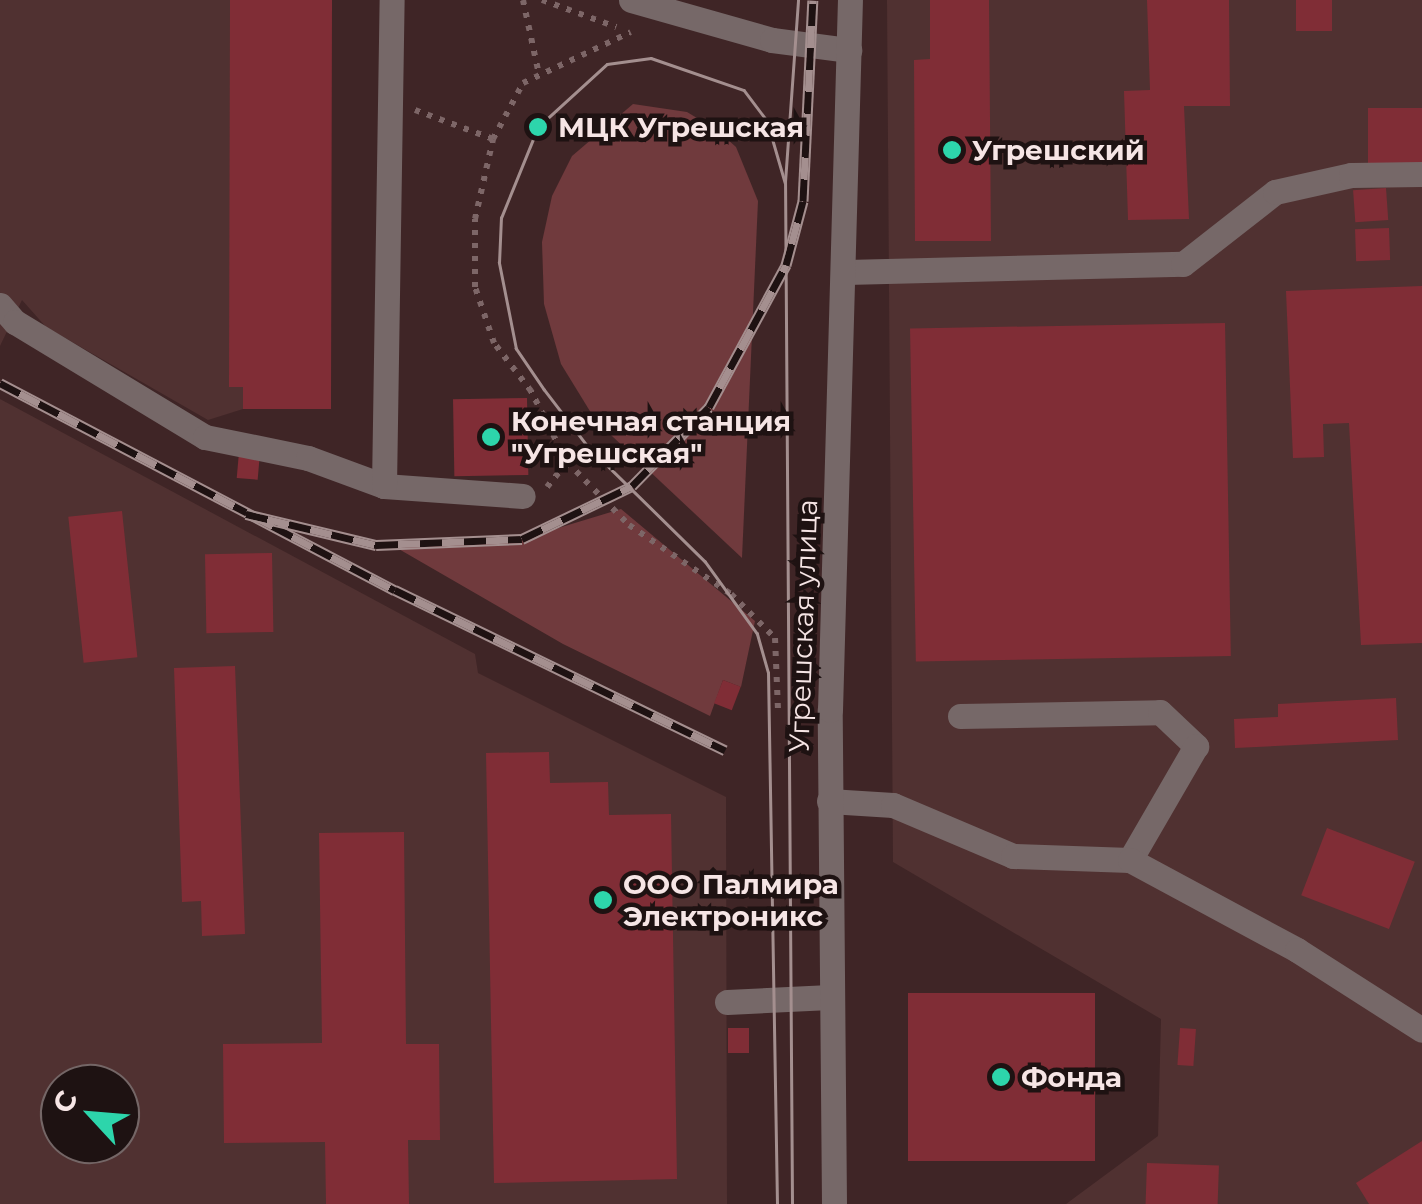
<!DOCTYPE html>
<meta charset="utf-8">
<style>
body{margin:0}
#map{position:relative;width:1422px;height:1204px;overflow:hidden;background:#3f2526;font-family:Montserrat,sans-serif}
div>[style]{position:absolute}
.built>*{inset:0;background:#503131}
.green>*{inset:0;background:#703a3d}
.building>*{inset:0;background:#802d36;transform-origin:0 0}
.path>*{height:6px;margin-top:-3px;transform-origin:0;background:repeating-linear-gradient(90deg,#7d6667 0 5px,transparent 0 13px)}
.minor>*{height:25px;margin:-12.5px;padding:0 12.5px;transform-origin:12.5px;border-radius:12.5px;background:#766868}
.tram>*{height:2.5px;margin:-1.25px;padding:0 1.25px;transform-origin:1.25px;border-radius:1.25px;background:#a48f8f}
.rail>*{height:11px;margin-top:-5.5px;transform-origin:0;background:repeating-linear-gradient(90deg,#1e1212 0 22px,#a48f8f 0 44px);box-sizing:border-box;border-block:2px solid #a48f8f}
.dots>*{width:28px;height:28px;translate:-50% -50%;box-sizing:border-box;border:5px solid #1e1212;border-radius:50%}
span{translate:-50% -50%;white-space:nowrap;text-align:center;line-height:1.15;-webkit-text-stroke:9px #1e1212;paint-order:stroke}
.poi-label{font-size:28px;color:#f6e5e5;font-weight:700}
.left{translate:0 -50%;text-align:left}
.street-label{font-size:28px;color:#f6e5e5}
.north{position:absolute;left:40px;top:1064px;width:100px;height:100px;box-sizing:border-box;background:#1e1212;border:2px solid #746666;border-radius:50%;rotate:296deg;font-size:28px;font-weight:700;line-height:40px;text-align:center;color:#f6e5e5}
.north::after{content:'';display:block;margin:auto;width:35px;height:45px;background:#2dd5ab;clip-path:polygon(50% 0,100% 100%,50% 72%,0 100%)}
</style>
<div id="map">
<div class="built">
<div style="clip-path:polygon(0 0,332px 0,243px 409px,208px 420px,46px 327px,22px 300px,0 346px)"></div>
<div style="clip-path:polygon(887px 0,1422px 0,1422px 1204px,1066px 1204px,1158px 1136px,1161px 1019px,893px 862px)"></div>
<div style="clip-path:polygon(evenodd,0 399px,475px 654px,478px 673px,726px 797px,727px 1204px,0 1204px,0 399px,60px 1084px,120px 1084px,120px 1144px,60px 1144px,60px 1084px)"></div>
</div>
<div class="green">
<div style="clip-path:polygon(633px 104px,687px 112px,717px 130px,736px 147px,758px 201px,742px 558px,596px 421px,561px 364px,544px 304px,542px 242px,552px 196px,572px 156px)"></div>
<div style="clip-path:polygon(621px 509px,755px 621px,741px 687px,723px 680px,710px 716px,563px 644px,397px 548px,522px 539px)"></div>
</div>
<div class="building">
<div style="clip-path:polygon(230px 0,332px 0,331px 409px,243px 409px,243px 387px,229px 387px)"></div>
<div style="clip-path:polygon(930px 0,989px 0,991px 241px,915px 241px,914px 60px,930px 59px)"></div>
<div style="clip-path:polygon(1147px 0,1229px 0,1230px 106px,1184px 106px,1189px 219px,1128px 220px,1124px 91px,1150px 90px)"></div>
<div style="left:1296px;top:0;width:36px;height:31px"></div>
<div style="left:1422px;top:108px;width:55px;height:54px;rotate:90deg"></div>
<div style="left:1386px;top:188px;width:32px;height:33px;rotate:86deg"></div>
<div style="left:1389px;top:228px;width:32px;height:34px;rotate:88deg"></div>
<div style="clip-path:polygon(1422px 286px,1422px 643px,1361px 645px,1349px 423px,1323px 424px,1324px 457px,1293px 458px,1286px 291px)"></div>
<div style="left:1225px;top:323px;width:333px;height:315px;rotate:89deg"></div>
<div style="left:527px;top:398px;width:77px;height:74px;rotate:89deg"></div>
<div style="left:239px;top:452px;width:21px;height:26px;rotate:5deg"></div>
<div style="left:122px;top:511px;width:147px;height:54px;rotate:84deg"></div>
<div style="left:272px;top:553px;width:79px;height:67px;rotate:89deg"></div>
<div style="clip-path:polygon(235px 666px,245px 934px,202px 936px,201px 901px,182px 902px,174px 668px)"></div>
<div style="left:723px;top:680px;width:19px;height:25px;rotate:21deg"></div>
<div style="clip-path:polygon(1396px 698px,1398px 740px,1235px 748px,1234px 719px,1278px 717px,1278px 704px)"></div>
<div style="clip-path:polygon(549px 752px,550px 783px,608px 782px,609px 815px,671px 814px,677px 1179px,494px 1183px,486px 753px)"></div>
<div style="left:1327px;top:828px;width:94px;height:72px;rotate:21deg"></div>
<div style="clip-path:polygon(404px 832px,406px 1044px,439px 1044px,440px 1140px,408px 1140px,409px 1204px,326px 1204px,325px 1142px,224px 1143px,223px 1044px,322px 1043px,319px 833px)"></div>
<div style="left:1095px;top:993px;width:168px;height:187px;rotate:90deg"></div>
<div style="left:728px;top:1028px;width:21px;height:25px"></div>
<div style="left:1180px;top:1028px;width:16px;height:37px;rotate:4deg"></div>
<div style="clip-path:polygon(1422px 1141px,1422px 1204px,1369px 1204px,1356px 1183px)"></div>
<div style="left:1147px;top:1163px;width:72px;height:41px;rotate:2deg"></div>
</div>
<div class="path">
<div style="left:523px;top:0;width:72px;rotate:77.9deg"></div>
<div style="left:542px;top:0;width:79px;rotate:20deg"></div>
<div style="left:415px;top:110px;width:83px;rotate:20.4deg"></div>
<div style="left:567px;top:462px;width:88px;rotate:45.5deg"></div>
<div style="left:629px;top:525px;width:123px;rotate:34.1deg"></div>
<div style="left:731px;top:594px;width:62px;rotate:45deg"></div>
<div style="left:775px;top:638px;width:71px;rotate:87.6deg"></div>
<div style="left:547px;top:487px;width:32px;rotate:-51deg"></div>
<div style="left:567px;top:462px;width:80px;rotate:-116.9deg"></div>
<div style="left:531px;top:391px;width:61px;rotate:-127.6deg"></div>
<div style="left:494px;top:343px;width:59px;rotate:-108.7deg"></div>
<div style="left:475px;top:287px;width:68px;rotate:-90deg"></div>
<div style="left:475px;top:219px;width:82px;rotate:-77.3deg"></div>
<div style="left:493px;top:139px;width:64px;rotate:-61.8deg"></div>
<div style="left:523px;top:83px;width:119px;rotate:-25.3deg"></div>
</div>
<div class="minor">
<div style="left:631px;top:0;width:147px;rotate:15.8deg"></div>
<div style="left:772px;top:40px;width:78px;rotate:7.4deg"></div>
<div style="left:846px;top:272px;width:337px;rotate:-1.4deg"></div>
<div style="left:1183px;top:264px;width:117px;rotate:-38deg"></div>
<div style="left:1275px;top:192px;width:78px;rotate:-12.6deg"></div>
<div style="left:1351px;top:175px;width:71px;rotate:-0.8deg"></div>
<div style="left:0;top:305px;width:23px;rotate:49deg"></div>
<div style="left:15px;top:322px;width:222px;rotate:31.2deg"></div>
<div style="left:205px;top:437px;width:105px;rotate:11.5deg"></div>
<div style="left:308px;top:458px;width:81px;rotate:20.2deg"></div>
<div style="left:384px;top:486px;width:139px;rotate:4.1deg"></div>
<div style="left:384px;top:486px;width:486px;rotate:-89.1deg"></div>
<div style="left:960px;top:716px;width:200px;rotate:-1.1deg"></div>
<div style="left:1160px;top:712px;width:50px;rotate:43.4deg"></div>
<div style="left:1196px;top:746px;width:132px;rotate:120.1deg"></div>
<div style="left:829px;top:801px;width:64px;rotate:3.6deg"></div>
<div style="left:893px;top:805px;width:130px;rotate:23deg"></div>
<div style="left:1013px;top:856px;width:117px;rotate:2deg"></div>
<div style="left:1130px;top:860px;width:190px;rotate:28.3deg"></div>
<div style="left:1297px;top:950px;width:148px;rotate:32.6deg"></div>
<div style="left:727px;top:1002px;width:103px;rotate:-2.8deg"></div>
<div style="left:834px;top:1204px;width:494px;rotate:-90.5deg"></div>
<div style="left:830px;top:710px;width:710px;rotate:-88.39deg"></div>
</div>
<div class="tram">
<div style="left:777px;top:1204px;width:531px;rotate:-90.97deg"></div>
<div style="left:768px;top:673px;width:41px;rotate:-105.8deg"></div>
<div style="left:757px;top:634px;width:89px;rotate:-125.8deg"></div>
<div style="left:705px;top:562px;width:165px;rotate:-135.5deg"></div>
<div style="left:587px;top:446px;width:71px;rotate:-127.5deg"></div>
<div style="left:544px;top:390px;width:50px;rotate:-124.3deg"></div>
<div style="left:516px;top:349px;width:88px;rotate:-101.2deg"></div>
<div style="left:499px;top:263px;width:45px;rotate:-87.5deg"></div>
<div style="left:501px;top:218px;width:98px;rotate:-67.9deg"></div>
<div style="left:538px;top:127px;width:93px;rotate:-42.4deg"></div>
<div style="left:607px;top:64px;width:44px;rotate:-7.8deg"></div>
<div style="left:651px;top:58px;width:98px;rotate:19deg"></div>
<div style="left:744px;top:90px;width:38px;rotate:53deg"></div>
<div style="left:767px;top:120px;width:65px;rotate:73.8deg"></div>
<div style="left:792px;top:1204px;width:1022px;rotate:-90.39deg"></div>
<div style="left:785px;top:182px;width:182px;rotate:-85.9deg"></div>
</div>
<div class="rail">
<div style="left:0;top:383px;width:446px;rotate:27.7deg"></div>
<div style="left:395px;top:590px;width:367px;rotate:25.9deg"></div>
<div style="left:246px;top:514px;width:134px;rotate:13.4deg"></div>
<div style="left:376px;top:545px;width:146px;rotate:-2.4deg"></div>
<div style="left:522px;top:539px;width:122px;rotate:-25.7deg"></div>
<div style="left:632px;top:486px;width:110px;rotate:-45.7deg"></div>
<div style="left:709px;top:407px;width:162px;rotate:-61.5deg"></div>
<div style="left:786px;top:265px;width:66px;rotate:-75.1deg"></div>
<div style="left:803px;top:201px;width:201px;rotate:-87.2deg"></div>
</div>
<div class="dots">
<div style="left:538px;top:127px;background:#2dd5ab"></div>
<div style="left:952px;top:150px;background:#2dd5ab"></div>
<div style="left:491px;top:437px;background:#2dd5ab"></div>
<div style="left:603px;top:900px;background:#2dd5ab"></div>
<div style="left:1001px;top:1077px;background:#2dd5ab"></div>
</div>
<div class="poi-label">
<span class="left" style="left:558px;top:127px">МЦК Угрешская</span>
<span class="left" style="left:972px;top:150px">Угрешский</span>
<span class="left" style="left:511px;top:437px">Конечная станция<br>"Угрешская"</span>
<span class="left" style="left:623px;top:900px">ООО Палмира<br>Электроникс</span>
<span class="left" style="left:1021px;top:1077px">Фонда</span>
</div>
<div class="street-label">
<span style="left:803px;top:626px;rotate:-88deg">Угрешская улица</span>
</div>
<div class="north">С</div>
</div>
